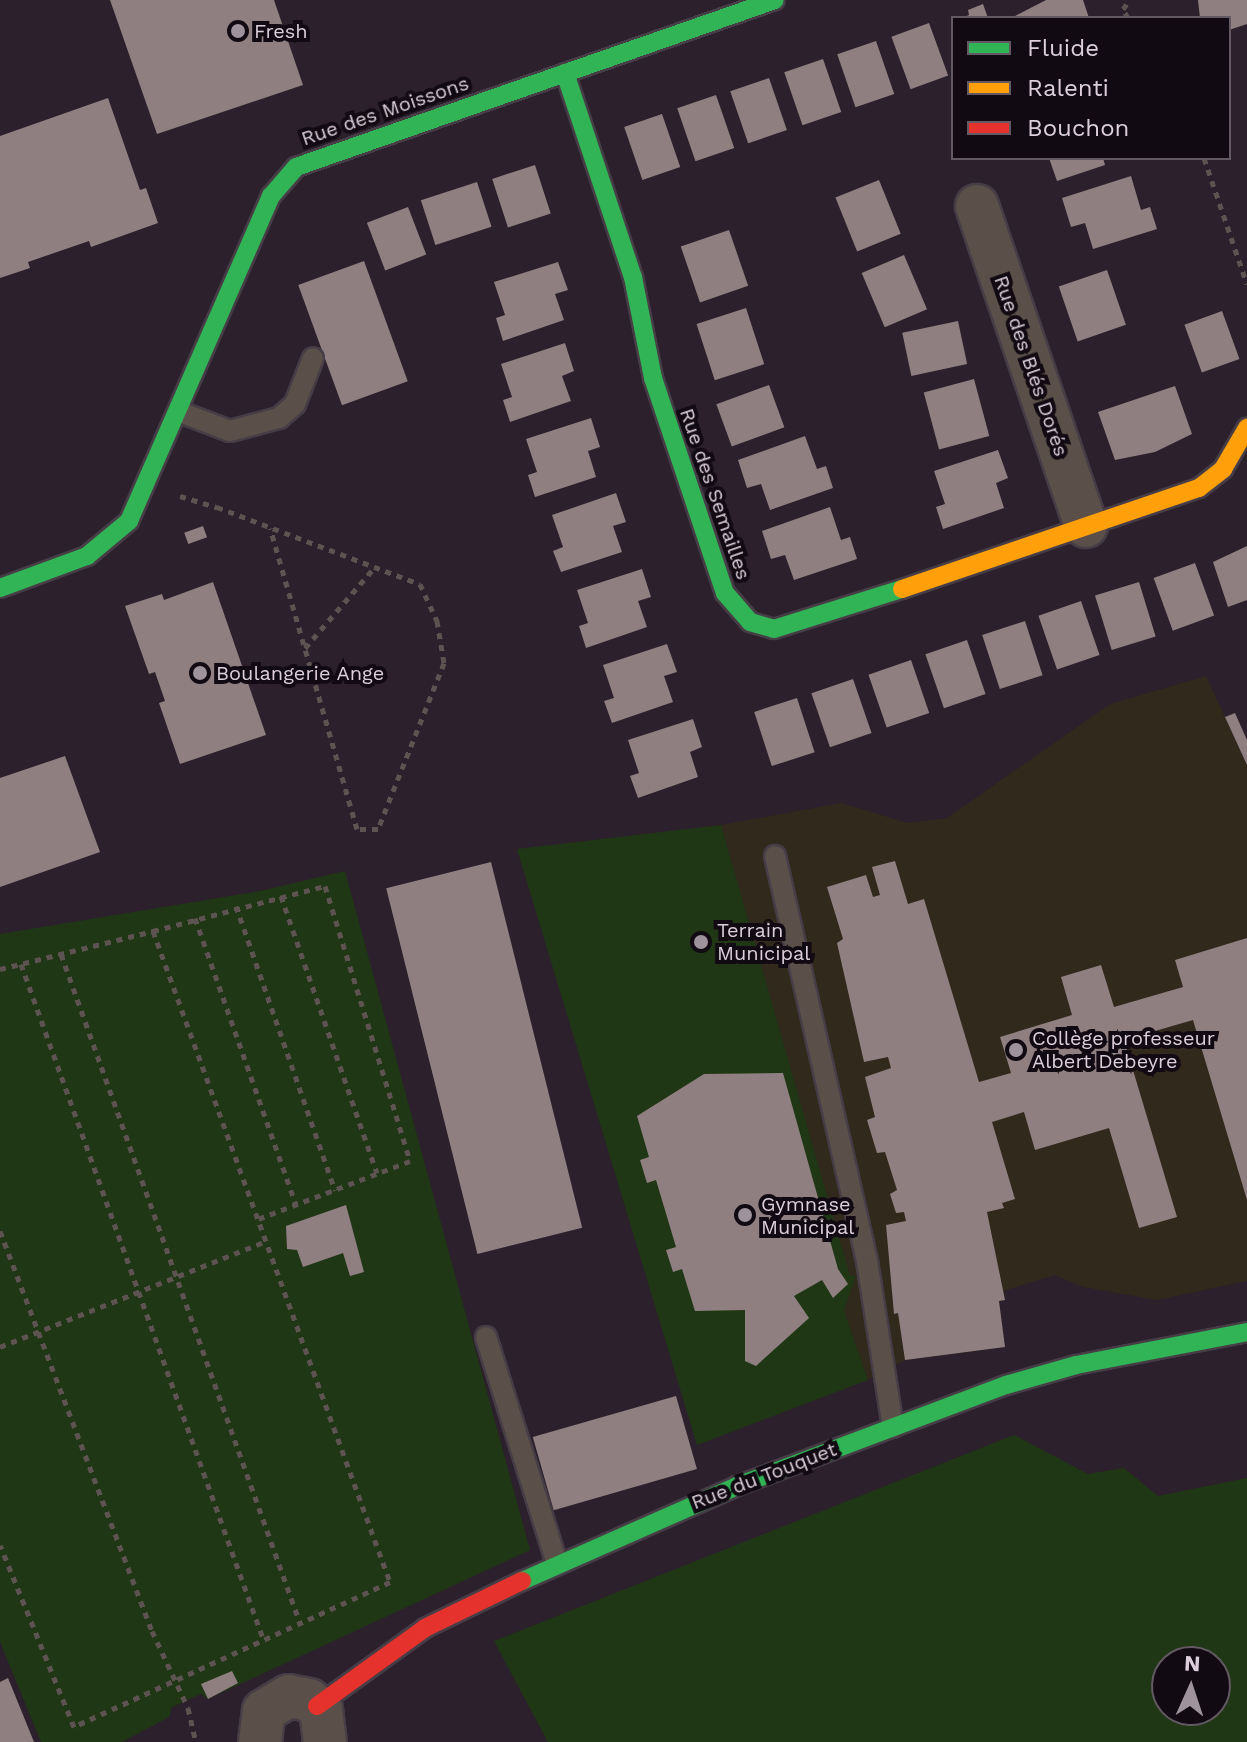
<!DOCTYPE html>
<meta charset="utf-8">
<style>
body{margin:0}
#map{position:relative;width:1247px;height:1742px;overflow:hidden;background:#2b202b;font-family:"Work Sans",sans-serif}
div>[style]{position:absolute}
.education>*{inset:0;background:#31291c}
.green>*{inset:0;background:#203715}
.building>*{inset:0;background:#907f80;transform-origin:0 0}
.path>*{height:5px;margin-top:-2.5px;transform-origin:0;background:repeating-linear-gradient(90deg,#5d5351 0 6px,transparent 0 12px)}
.roads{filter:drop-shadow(2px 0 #463d46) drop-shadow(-2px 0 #463d46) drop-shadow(0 2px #463d46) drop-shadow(0 -2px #463d46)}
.lane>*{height:20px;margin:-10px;padding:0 10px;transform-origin:10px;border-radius:10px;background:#5b5049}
.street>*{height:42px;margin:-21px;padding:0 21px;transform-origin:21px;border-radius:21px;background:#5b5049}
.fast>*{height:18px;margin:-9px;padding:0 9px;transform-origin:9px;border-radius:9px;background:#30b455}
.slow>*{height:18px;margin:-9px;padding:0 9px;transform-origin:9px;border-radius:9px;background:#ff9f0a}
.jam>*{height:18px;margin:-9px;padding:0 9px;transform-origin:9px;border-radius:9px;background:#e5322d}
.dots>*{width:22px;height:22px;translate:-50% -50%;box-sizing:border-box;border:4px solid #120a12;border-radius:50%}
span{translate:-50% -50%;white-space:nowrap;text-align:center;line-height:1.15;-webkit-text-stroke:8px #120a12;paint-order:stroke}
.poi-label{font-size:20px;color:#dccfdb}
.left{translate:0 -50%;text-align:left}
.street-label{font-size:20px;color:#dccfdb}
.legend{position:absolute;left:951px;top:16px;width:280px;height:144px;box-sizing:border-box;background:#120a12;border:2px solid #635962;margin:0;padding:10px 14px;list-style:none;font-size:24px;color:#dccfdb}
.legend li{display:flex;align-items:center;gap:16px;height:40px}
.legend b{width:40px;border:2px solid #635962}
.north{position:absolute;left:1151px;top:1646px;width:80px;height:80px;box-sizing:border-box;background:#120a12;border:2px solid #635962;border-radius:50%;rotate:3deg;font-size:22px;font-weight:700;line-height:32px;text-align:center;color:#dccfdb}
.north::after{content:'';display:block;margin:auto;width:28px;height:36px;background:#9e929d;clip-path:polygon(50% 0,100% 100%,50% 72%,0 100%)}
</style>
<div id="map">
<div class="education">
<div style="clip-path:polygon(1206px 676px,1247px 765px,1247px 1281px,1157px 1300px,1083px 1287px,1055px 1275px,1004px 1291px,1005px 1300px,999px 1302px,1005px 1347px,905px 1360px,868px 1380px,844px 1310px,856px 1276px,850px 1277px,721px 825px,841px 803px,908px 823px,947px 818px,1110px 704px)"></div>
</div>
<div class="green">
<div style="clip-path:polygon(721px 825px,850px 1276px,856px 1276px,844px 1310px,868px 1380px,697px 1445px,517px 849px)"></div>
<div style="clip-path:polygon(345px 871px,530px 1550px,208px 1699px,201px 1694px,172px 1707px,169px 1717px,122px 1742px,41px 1742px,0 1642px,0 934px,260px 891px)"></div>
<div style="clip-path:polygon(evenodd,1014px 1435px,1088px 1474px,1124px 1468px,1158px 1496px,1247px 1478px,1247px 1742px,548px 1742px,494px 1641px,1014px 1435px,1167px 1662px,1215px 1662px,1215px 1710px,1167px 1710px,1167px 1662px)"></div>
</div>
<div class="building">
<div style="clip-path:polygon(110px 0,274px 0,303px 85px,157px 134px)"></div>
<div style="clip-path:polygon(1046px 0,1083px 0,1089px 18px,1011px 18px)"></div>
<div style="clip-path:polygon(1198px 0,1247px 0,1247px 24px,1229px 30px,1229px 18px,1200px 18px)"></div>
<div style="clip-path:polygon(983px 4px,988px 18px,962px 18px,969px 15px,968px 10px)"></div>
<div style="left:929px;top:23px;width:56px;height:40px;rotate:70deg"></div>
<div style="left:876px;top:41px;width:56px;height:41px;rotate:71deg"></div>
<div style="left:823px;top:59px;width:56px;height:41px;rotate:71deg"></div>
<div style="left:769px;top:78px;width:55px;height:41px;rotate:71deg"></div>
<div style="left:716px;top:95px;width:56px;height:41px;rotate:71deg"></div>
<div style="clip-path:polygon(108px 98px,140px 190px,146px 188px,158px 223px,91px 247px,89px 241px,28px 262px,30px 268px,0 278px,0 136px)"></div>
<div style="left:662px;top:114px;width:56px;height:40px;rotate:71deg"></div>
<div style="clip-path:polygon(1049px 158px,1103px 158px,1105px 165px,1057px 181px)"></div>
<div style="left:535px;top:165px;width:51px;height:45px;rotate:72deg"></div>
<div style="clip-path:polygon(1131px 176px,1141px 210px,1150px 207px,1157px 229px,1093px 249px,1085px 223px,1071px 227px,1062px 198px)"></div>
<div style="left:879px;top:180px;width:58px;height:47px;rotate:68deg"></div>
<div style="left:477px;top:182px;width:47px;height:59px;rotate:72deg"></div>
<div style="left:408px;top:207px;width:51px;height:44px;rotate:69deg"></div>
<div style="left:729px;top:230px;width:59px;height:51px;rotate:71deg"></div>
<div style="left:904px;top:255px;width:59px;height:46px;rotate:67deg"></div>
<div style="left:364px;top:261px;width:128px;height:70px;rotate:70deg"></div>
<div style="clip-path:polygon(558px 262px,568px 290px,555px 294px,564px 320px,503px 341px,496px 318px,505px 315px,494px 282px)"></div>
<div style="left:1107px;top:270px;width:58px;height:51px;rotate:71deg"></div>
<div style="left:746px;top:308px;width:59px;height:52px;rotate:72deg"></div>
<div style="left:1222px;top:311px;width:51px;height:40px;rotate:70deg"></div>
<div style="left:958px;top:321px;width:44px;height:57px;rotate:78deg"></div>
<div style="clip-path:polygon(565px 343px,574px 371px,562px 376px,571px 401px,510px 422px,503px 400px,512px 397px,501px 364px)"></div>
<div style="left:974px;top:379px;width:59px;height:52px;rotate:75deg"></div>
<div style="left:769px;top:385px;width:45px;height:56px;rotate:70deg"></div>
<div style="clip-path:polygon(1175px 386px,1192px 434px,1155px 452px,1115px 460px,1098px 412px)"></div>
<div style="clip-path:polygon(591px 418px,600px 447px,588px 451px,596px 477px,535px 497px,528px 475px,537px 472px,526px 439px)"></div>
<div style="clip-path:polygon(805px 436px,817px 469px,826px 466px,833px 488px,770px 510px,761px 484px,747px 488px,738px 460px)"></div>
<div style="clip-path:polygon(998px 450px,1008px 478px,996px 483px,1004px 508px,943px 529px,936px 507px,945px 504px,934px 471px)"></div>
<div style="clip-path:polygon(616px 493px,626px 522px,613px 526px,622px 552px,561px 572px,553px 551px,563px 547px,552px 515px)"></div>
<div style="clip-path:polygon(830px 507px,841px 540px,850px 537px,857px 559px,794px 580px,785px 555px,771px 559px,762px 531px)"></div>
<div style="left:203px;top:526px;width:12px;height:20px;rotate:70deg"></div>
<div style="clip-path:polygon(1247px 546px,1247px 600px,1228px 607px,1213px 562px)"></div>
<div style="left:1195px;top:563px;width:56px;height:44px;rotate:70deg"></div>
<div style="clip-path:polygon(642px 569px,651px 597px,638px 601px,647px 627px,586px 648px,579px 626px,588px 623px,577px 590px)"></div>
<div style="clip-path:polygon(213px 582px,266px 735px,180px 764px,159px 703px,165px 701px,155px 672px,149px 674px,125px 606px,162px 594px,164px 600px)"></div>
<div style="left:1139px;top:582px;width:57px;height:46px;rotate:73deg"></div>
<div style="left:1081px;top:601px;width:57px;height:45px;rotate:71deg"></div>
<div style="left:1025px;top:621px;width:57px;height:45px;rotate:72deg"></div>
<div style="left:967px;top:640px;width:57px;height:44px;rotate:71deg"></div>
<div style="clip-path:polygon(667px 644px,677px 672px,664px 676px,673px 702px,612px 723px,604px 701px,614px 698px,603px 665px)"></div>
<div style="left:911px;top:660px;width:56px;height:45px;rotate:71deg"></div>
<div style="left:853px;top:679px;width:57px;height:44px;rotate:71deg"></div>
<div style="left:797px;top:698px;width:57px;height:45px;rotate:72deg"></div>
<div style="clip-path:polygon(1235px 713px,1247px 740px,1247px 765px,1225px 717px)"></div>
<div style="clip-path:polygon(693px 719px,702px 747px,690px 752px,698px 777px,638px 798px,630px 776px,639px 773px,628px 740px)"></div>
<div style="clip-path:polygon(65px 756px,100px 852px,0 887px,0 778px)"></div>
<div style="clip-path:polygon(895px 861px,908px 904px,924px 899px,979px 1082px,1011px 1073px,1000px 1037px,1072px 1015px,1061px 977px,1101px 965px,1114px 1007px,1183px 987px,1175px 960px,1247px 938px,1247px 1200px,1193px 1020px,1124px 1040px,1177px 1217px,1139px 1228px,1109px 1128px,1035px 1150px,1024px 1112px,992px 1122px,1015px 1199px,1002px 1203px,1004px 1208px,987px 1212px,1005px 1300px,999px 1301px,1005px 1347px,905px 1360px,898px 1313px,894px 1314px,886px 1225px,906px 1221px,904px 1212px,896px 1213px,890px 1194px,897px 1190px,885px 1152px,877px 1153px,867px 1120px,875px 1117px,865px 1077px,891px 1068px,888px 1057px,864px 1062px,837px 943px,843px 939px,827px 887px,866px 875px,873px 897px,880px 895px,872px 867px)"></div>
<div style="left:491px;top:862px;width:377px;height:108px;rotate:76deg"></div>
<div style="clip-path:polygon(783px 1073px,838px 1269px,848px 1284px,833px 1298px,822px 1280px,794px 1296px,809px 1318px,756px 1366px,745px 1361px,745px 1310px,695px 1311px,682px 1269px,673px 1272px,666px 1250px,676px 1247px,656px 1180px,647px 1183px,640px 1160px,649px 1157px,637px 1116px,704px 1074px)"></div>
<div style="clip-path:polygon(346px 1205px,364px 1272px,350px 1276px,343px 1253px,303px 1267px,297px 1250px,287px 1249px,286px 1226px)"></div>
<div style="left:676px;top:1396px;width:76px;height:149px;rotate:74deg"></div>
<div style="clip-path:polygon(232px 1671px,238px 1683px,208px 1699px,201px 1684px)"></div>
<div style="clip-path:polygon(8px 1678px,34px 1742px,0 1742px,0 1682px)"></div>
</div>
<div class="path">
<div style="left:1128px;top:18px;width:10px;rotate:-119deg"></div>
<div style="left:1123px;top:9px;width:11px;rotate:-52deg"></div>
<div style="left:1204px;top:158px;width:133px;rotate:71.2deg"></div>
<div style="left:180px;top:496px;width:39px;rotate:17deg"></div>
<div style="left:217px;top:507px;width:217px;rotate:20.8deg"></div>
<div style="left:420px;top:584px;width:41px;rotate:65.3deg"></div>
<div style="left:437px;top:621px;width:43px;rotate:80.5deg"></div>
<div style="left:444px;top:663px;width:179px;rotate:111.7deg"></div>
<div style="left:378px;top:829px;width:21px;rotate:180deg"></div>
<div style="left:357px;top:829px;width:313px;rotate:-106.1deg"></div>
<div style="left:305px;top:648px;width:106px;rotate:-49.2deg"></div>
<div style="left:281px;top:896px;width:293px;rotate:70.9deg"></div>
<div style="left:236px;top:906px;width:301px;rotate:70.8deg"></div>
<div style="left:195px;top:918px;width:304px;rotate:70.6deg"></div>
<div style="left:153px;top:931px;width:178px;rotate:-14.7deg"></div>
<div style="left:325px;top:886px;width:288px;rotate:72.8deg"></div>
<div style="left:410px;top:1161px;width:163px;rotate:159.1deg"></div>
<div style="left:61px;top:954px;width:710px;rotate:70.34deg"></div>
<div style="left:21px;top:964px;width:719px;rotate:70.26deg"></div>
<div style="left:0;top:969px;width:158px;rotate:-13.9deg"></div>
<div style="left:153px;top:931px;width:693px;rotate:70deg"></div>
<div style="left:390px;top:1582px;width:348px;rotate:155.4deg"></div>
<div style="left:74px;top:1727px;width:196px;rotate:-112.1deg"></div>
<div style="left:0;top:1231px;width:428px;rotate:69.2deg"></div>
<div style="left:152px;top:1631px;width:85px;rotate:64.9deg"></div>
<div style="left:188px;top:1708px;width:35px;rotate:77deg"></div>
<div style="left:0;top:1347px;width:286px;rotate:-21.7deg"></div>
</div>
<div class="roads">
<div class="lane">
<div style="left:180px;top:412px;width:53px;rotate:20.8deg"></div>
<div style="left:230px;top:431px;width:51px;rotate:-14.9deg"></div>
<div style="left:279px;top:418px;width:21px;rotate:-41deg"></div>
<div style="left:295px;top:404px;width:49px;rotate:-68.6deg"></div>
<div style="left:775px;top:856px;width:415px;rotate:77.2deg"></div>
<div style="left:867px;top:1261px;width:168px;rotate:81.1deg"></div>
<div style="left:486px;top:1337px;width:237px;rotate:72.6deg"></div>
</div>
<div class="street">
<div style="left:977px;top:206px;width:338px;rotate:71.2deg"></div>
<div style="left:260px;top:1742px;width:31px;rotate:-83deg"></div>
<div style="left:264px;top:1711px;width:29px;rotate:-31deg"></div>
<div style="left:289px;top:1696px;width:20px;rotate:11deg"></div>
<div style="left:309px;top:1700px;width:16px;rotate:40deg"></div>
<div style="left:321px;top:1710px;width:32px;rotate:83deg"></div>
</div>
<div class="fast">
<div style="left:565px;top:73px;width:215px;rotate:71.6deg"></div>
<div style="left:633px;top:277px;width:103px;rotate:78.8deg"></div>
<div style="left:653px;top:378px;width:227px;rotate:71.5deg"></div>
<div style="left:725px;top:593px;width:38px;rotate:49deg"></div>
<div style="left:750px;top:622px;width:25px;rotate:16deg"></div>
<div style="left:774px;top:629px;width:134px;rotate:-17.4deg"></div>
<div style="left:0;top:588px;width:93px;rotate:-20.2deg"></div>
<div style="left:87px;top:556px;width:55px;rotate:-39.8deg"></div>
<div style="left:129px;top:521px;width:355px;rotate:-66.4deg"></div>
<div style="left:271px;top:196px;width:38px;rotate:-49deg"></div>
<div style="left:296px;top:167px;width:507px;rotate:-19.22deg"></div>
<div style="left:522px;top:1581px;width:235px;rotate:-23.8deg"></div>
<div style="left:737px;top:1486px;width:287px;rotate:-20.6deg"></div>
<div style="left:1006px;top:1385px;width:73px;rotate:-15.9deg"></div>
<div style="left:1076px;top:1365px;width:174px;rotate:-10.9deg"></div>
</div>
<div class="slow">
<div style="left:902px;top:589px;width:314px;rotate:-18.8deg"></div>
<div style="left:1199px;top:488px;width:31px;rotate:-38deg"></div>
<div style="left:1223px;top:469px;width:48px;rotate:-59.7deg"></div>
</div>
<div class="jam">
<div style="left:317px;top:1706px;width:133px;rotate:-35.8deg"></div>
<div style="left:425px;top:1628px;width:108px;rotate:-25.9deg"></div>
</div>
</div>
<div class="dots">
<div style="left:238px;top:31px;background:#9e929d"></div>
<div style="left:200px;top:673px;background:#9e929d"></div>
<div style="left:701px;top:942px;background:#9e929d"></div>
<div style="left:1016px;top:1050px;background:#9e929d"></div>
<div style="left:745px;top:1215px;background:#9e929d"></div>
</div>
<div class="poi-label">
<span class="left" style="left:254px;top:31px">Fresh</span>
<span class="left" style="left:216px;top:673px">Boulangerie Ange</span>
<span class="left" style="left:717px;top:942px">Terrain<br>Municipal</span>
<span class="left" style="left:1032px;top:1050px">Collège professeur<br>Albert Debeyre</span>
<span class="left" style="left:761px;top:1216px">Gymnase<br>Municipal</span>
</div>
<div class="street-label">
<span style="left:385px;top:111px;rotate:-19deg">Rue des Moissons</span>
<span style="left:1031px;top:366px;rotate:71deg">Rue des Blés Dorés</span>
<span style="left:715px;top:494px;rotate:71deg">Rue des Semailles</span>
<span style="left:764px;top:1476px;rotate:-21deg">Rue du Touquet</span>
</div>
<ul class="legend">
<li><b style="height:10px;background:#30b455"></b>Fluide</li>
<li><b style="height:10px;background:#ff9f0a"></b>Ralenti</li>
<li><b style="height:10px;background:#e5322d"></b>Bouchon</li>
</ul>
<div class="north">N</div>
</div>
